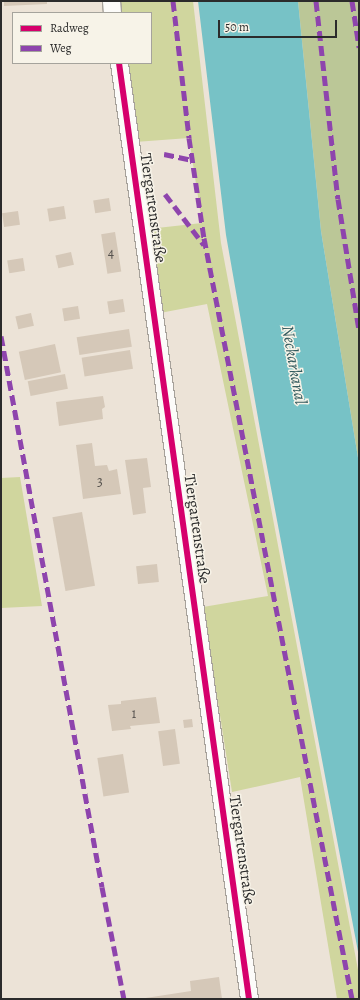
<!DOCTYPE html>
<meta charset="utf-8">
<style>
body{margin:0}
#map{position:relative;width:360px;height:1000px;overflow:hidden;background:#ece3d7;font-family:Alegreya,serif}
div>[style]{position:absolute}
.green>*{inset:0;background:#d0d69e}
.forest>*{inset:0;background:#bbc797}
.water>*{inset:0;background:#77c2c6}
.building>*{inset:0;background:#d5c8b8;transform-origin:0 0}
.roads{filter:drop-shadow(1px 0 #a6a19a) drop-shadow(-1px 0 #a6a19a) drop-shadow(0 1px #a6a19a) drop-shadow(0 -1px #a6a19a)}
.minor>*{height:17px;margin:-8.5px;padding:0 8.5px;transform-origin:8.5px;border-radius:8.5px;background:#fcfbf9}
.quiet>*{height:5px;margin-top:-2.5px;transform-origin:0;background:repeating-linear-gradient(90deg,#8e44ad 0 10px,transparent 0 15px)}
.cycleway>*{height:6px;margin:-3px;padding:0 3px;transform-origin:3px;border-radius:3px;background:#d6006c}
span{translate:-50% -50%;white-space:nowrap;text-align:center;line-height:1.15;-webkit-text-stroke:3px #f7f3e8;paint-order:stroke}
.number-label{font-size:14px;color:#56524e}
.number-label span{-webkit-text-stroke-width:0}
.street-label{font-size:16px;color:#2b2b2b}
.water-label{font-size:17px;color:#345b5e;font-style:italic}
.frame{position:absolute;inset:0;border:2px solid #2b2b2b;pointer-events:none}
.legend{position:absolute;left:12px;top:12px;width:140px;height:52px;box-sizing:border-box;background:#f7f3e8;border:1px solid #a5a39c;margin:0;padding:5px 7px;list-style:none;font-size:12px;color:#2b2b2b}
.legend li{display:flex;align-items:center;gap:8px;height:20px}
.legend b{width:20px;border:1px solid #a5a39c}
.scale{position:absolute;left:218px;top:20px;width:119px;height:18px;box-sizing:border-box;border:2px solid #2b2b2b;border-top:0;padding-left:5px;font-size:12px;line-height:14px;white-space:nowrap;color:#2b2b2b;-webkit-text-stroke:3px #f7f3e8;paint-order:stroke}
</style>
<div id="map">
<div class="green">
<div style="clip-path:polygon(118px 1px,193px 1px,221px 243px,359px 975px,359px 999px,337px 999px,300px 777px,232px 792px,203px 607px,268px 596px,207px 304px,160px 313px,148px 229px,202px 223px,189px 138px,135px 142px,126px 63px,151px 63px,151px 13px,119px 13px)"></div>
<div style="clip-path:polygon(20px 477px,42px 606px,1px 608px,1px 478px)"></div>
</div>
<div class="forest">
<div style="clip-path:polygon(298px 1px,359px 1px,359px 464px,321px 231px)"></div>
</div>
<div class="water">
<div style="clip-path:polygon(198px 1px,298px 1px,321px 231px,359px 464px,359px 957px,261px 435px,226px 235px)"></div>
</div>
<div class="building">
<div style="clip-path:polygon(4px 1px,47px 1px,47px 4px,4px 6px)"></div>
<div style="left:109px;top:198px;width:13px;height:16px;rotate:81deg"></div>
<div style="left:64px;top:206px;width:13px;height:17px;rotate:81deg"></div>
<div style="left:18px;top:211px;width:14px;height:16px;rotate:82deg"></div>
<div style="left:115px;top:232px;width:40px;height:14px;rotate:81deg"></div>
<div style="left:71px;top:252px;width:13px;height:16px;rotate:77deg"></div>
<div style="left:23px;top:258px;width:13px;height:16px;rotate:81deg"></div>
<div style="left:123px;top:299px;width:13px;height:16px;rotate:81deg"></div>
<div style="left:78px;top:306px;width:13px;height:16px;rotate:81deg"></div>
<div style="left:31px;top:313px;width:13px;height:16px;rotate:77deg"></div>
<div style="left:129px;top:329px;width:18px;height:53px;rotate:81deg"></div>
<div style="left:55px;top:344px;width:29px;height:37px;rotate:78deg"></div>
<div style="left:130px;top:350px;width:19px;height:49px;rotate:81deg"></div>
<div style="left:65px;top:374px;width:15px;height:38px;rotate:79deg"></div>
<div style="clip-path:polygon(103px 396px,105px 407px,102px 409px,103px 419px,59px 426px,56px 402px)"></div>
<div style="clip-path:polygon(92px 443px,95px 466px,107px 465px,109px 471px,117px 469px,121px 494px,83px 499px,76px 445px)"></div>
<div style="clip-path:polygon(147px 458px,151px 487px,143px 488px,146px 513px,133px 515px,125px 460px)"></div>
<div style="left:82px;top:512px;width:75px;height:30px;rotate:80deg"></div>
<div style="left:157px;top:564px;width:18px;height:21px;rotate:84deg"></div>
<div style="clip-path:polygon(156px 697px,160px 723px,130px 726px,131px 729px,112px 731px,108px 705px,121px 704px,121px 701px)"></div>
<div style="left:192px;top:719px;width:8px;height:9px;rotate:83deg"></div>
<div style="left:175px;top:729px;width:35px;height:17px;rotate:82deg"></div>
<div style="left:123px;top:754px;width:39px;height:26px;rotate:81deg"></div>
<div style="clip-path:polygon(219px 977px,222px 999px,139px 999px,191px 991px,190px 981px)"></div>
</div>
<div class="roads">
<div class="minor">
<div style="left:111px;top:1px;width:12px;rotate:85deg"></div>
<div style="left:119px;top:63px;width:945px;rotate:82.09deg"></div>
</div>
</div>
<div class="quiet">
<div style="left:173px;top:1px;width:138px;rotate:83.3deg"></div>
<div style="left:189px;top:138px;width:101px;rotate:81.5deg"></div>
<div style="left:204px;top:238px;width:775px;rotate:78.99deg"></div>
<div style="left:316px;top:1px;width:199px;rotate:83.7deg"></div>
<div style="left:338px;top:199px;width:133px;rotate:80.9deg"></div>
<div style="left:352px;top:1px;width:47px;rotate:81.3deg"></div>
<div style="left:164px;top:154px;width:29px;rotate:12deg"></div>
<div style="left:165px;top:194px;width:64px;rotate:52.6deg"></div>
<div style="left:1px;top:336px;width:560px;rotate:79.61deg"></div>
<div style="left:102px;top:887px;width:114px;rotate:78.9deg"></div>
</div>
<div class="cycleway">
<div style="left:119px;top:63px;width:945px;rotate:82.09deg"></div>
</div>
<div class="number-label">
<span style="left:111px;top:253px">4</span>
<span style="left:100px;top:482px">3</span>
<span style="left:134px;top:714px">1</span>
</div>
<div class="street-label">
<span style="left:153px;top:208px;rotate:82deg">Tiergartenstraße</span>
<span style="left:197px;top:529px;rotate:82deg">Tiergartenstraße</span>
<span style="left:242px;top:850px;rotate:82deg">Tiergartenstraße</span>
</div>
<div class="water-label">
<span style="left:294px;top:365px;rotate:80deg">Neckarkanal</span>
</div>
<div class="frame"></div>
<ul class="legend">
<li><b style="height:5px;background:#d6006c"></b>Radweg</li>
<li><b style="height:5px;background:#8e44ad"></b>Weg</li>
</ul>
<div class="scale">50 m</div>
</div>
